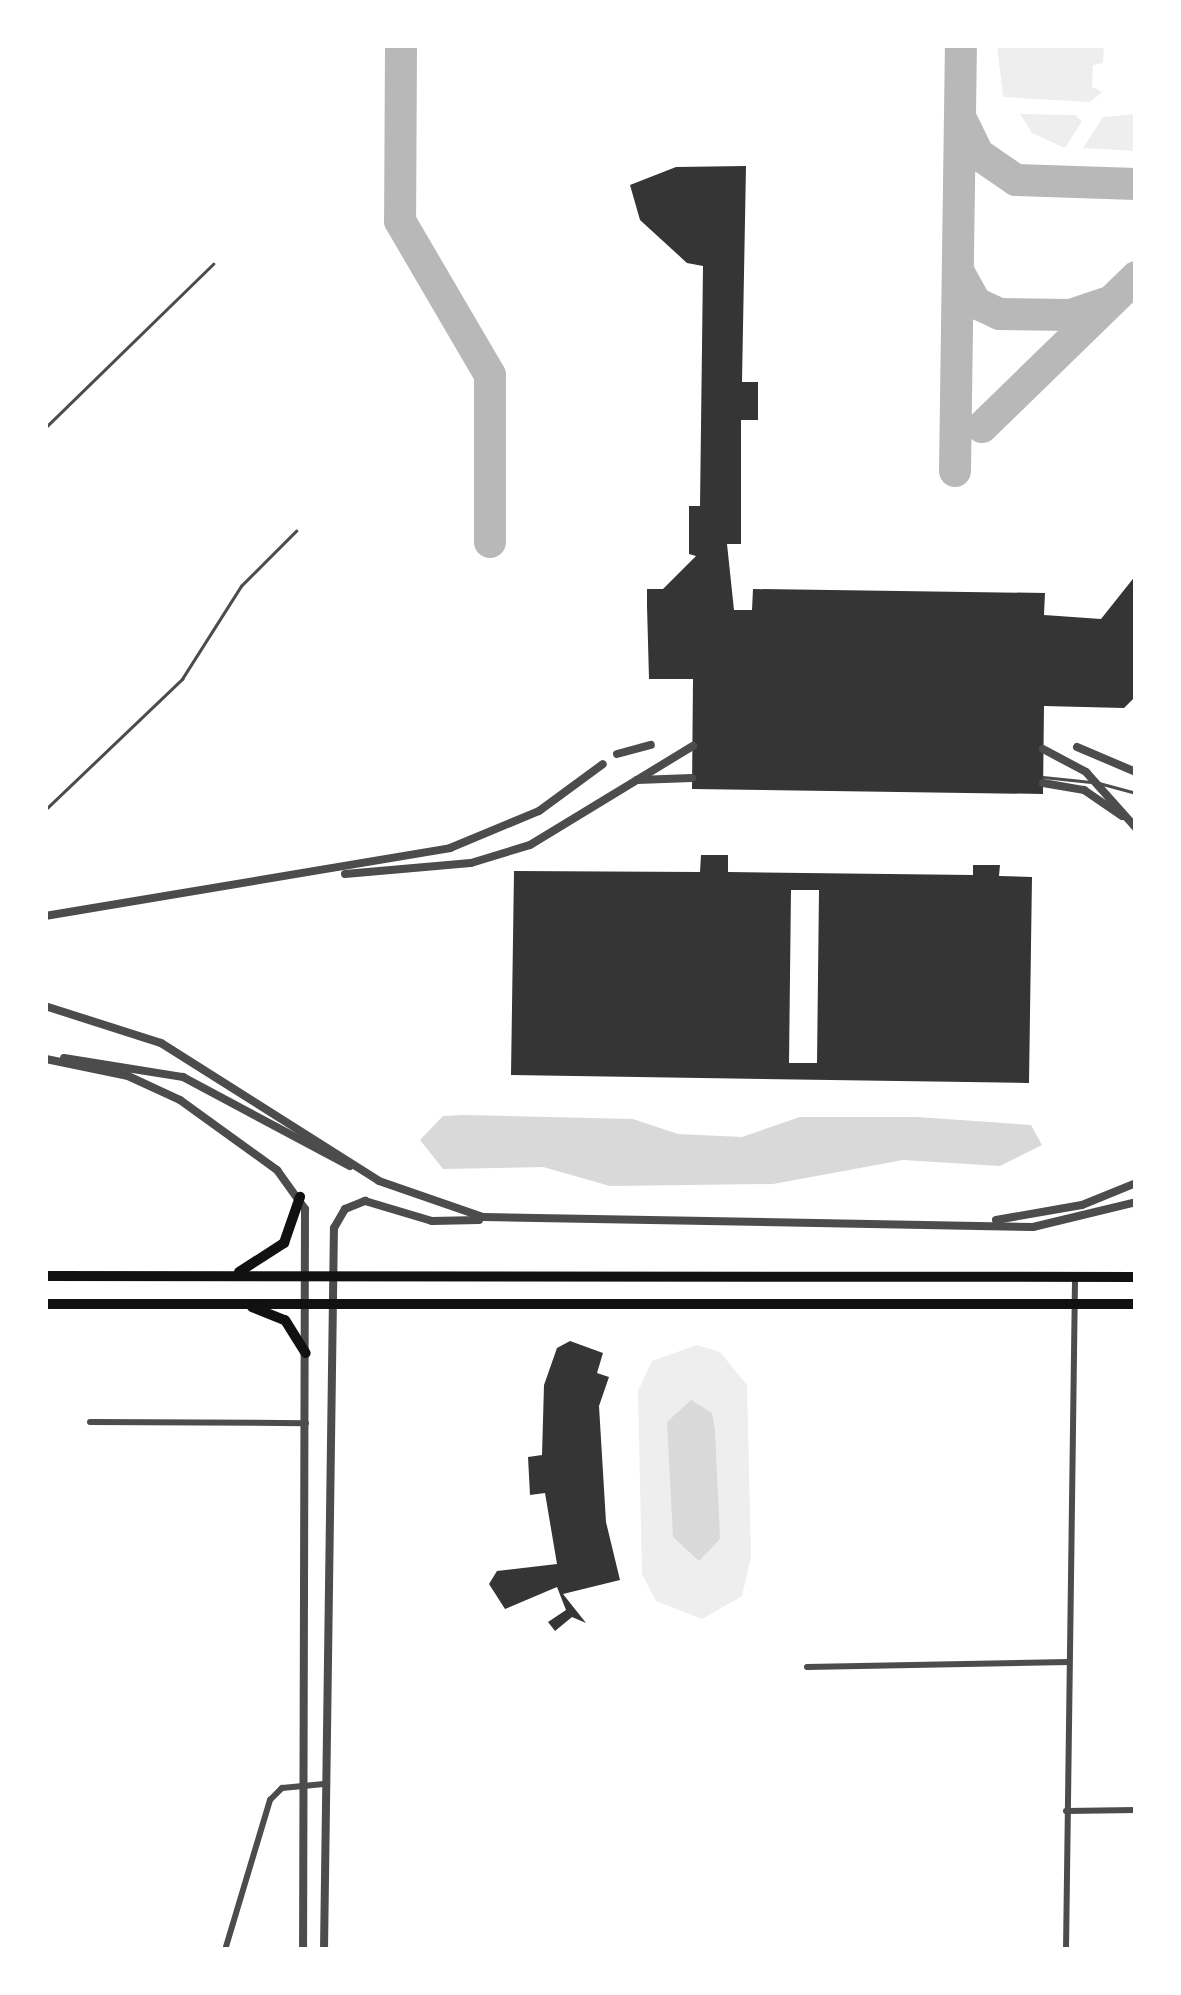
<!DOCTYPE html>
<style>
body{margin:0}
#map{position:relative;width:1181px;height:1995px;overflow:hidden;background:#fff;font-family:"Fira Sans",sans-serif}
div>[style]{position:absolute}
.green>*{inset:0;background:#eee}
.water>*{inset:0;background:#d9d9d9}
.taxiway>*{height:32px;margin:-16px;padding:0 16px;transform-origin:16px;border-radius:16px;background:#b8b8b8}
.building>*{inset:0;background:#353535}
.service>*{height:2.5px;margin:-1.25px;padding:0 1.25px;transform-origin:1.25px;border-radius:1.25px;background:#4c4c4c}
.minor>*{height:6px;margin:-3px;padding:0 3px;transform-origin:3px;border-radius:3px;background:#4c4c4c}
.tertiary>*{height:8px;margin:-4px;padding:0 4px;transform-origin:4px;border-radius:4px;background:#4c4c4c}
.primary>*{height:10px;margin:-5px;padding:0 5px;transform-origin:5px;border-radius:5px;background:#111}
span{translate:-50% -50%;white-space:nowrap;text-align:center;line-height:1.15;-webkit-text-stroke:8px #fff;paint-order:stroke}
.frame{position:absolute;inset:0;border:48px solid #fff;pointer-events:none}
</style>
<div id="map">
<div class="green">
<div style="clip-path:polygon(997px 45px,1104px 45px,1103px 63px,1093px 65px,1092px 87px,1102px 92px,1090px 102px,1003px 97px)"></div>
<div style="clip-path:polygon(1020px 114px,1075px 115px,1082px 121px,1065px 148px,1032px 133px)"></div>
<div style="clip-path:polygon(1136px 114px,1136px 151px,1083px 148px,1103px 117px)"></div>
<div style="clip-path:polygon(697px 1345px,720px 1352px,747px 1385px,751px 1557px,742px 1596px,702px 1619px,656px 1601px,642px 1574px,638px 1391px,652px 1361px)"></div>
</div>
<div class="water">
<div style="clip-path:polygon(463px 1115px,633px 1119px,678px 1134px,742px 1137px,800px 1117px,917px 1117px,1031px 1125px,1042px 1145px,1000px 1166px,903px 1160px,773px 1184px,610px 1186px,543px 1167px,443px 1169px,420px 1140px,443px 1116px)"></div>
<div style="clip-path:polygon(691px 1400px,712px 1413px,715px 1431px,720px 1539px,699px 1561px,673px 1537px,667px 1422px)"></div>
</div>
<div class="taxiway">
<div style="left:401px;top:45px;width:176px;rotate:90.3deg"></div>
<div style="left:400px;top:221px;width:178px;rotate:59.7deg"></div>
<div style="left:490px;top:375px;width:167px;rotate:90deg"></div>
<div style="left:962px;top:121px;width:37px;rotate:64deg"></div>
<div style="left:978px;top:154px;width:46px;rotate:34.4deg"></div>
<div style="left:1016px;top:180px;width:120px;rotate:1.9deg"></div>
<div style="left:958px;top:271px;width:37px;rotate:61deg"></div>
<div style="left:976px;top:303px;width:26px;rotate:25deg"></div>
<div style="left:1000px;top:314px;width:71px;rotate:0.8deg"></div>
<div style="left:1071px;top:315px;width:36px;rotate:-19deg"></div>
<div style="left:982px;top:427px;width:215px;rotate:-44.2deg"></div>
<div style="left:955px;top:471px;width:426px;rotate:-89.2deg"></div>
</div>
<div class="building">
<div style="clip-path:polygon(746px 166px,742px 382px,758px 382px,758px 420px,741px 420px,741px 544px,727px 544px,734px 610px,752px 610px,753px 589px,1045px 593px,1044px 615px,1101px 619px,1136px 575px,1136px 696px,1124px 708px,1044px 706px,1043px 794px,692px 789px,693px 679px,649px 679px,647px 606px,647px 589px,663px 589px,696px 556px,689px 554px,689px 506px,700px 506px,703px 266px,687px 263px,640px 220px,630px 185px,676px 167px)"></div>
<div style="clip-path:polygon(evenodd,701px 855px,728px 855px,728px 872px,973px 875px,973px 865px,1000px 865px,999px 876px,1032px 877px,1029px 1083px,511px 1075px,514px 871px,700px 872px,701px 855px,791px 890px,819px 890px,817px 1063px,789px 1063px,791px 890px)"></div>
<div style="clip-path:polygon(570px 1341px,603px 1353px,597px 1373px,609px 1377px,599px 1406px,606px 1522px,620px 1580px,563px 1594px,586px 1623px,572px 1617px,555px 1631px,548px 1622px,566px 1610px,557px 1587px,505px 1609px,489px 1584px,497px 1571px,557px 1564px,545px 1493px,530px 1495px,528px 1457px,542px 1455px,544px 1385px,557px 1348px)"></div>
</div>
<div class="service">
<div style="left:45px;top:428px;width:235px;rotate:-44.3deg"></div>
<div style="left:1043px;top:777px;width:48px;rotate:5.9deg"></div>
<div style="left:1099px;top:783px;width:38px;rotate:15deg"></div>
<div style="left:45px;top:810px;width:190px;rotate:-43.7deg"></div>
<div style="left:182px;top:679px;width:110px;rotate:-57.6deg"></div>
<div style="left:241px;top:586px;width:78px;rotate:-45deg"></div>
</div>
<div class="minor">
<div style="left:90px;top:1422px;width:216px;rotate:0.3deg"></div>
<div style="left:807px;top:1667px;width:262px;rotate:-1.1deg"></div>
<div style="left:1066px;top:1811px;width:70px;rotate:-0.8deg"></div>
<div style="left:225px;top:1950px;width:157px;rotate:-73.3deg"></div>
<div style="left:270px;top:1800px;width:17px;rotate:-45deg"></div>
<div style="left:282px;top:1788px;width:42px;rotate:-5.4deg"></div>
<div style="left:1066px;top:1950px;width:673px;rotate:-89.23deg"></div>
</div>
<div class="tertiary">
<div style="left:1077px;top:747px;width:64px;rotate:23deg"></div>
<div style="left:1043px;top:749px;width:49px;rotate:28.1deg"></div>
<div style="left:1086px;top:772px;width:75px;rotate:48.2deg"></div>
<div style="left:617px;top:754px;width:35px;rotate:-15deg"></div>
<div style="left:637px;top:780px;width:55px;rotate:-2.1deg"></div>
<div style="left:1043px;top:783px;width:42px;rotate:9.7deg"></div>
<div style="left:1084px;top:790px;width:46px;rotate:34.4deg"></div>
<div style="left:345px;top:874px;width:126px;rotate:-5deg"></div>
<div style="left:471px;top:863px;width:62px;rotate:-17deg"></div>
<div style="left:530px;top:845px;width:191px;rotate:-31.3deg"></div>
<div style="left:45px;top:916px;width:411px;rotate:-9.5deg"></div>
<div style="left:450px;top:848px;width:96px;rotate:-22.6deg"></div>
<div style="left:539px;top:811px;width:79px;rotate:-36.3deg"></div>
<div style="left:45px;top:1006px;width:122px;rotate:17.7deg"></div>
<div style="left:161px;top:1043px;width:258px;rotate:32.3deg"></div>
<div style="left:379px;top:1181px;width:110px;rotate:19.1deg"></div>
<div style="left:483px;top:1217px;width:550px;rotate:1.04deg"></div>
<div style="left:1033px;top:1227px;width:106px;rotate:-13.6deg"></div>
<div style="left:64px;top:1058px;width:121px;rotate:9.1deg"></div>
<div style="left:183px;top:1077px;width:189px;rotate:28.1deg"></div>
<div style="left:46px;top:1059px;width:84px;rotate:11.7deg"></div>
<div style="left:128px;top:1076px;width:57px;rotate:24.8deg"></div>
<div style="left:180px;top:1100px;width:120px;rotate:35.8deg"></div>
<div style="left:277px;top:1170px;width:48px;rotate:54.3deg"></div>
<div style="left:305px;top:1209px;width:741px;rotate:90.15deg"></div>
<div style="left:996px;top:1220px;width:87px;rotate:-9.9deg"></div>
<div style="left:1082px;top:1205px;width:58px;rotate:-22.2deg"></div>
<div style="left:324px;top:1950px;width:722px;rotate:-89.21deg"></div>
<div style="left:334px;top:1228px;width:22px;rotate:-60deg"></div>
<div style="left:345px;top:1209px;width:22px;rotate:-22deg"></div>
<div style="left:365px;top:1201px;width:70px;rotate:16.6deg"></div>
<div style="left:432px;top:1221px;width:47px;rotate:-1.2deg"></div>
</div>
<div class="primary">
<div style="left:239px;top:1272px;width:54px;rotate:-32.8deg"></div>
<div style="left:284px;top:1243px;width:49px;rotate:-70.8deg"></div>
<div style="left:45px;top:1276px;width:1091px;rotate:0.05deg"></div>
<div style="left:45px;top:1304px;width:1091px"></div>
<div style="left:252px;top:1307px;width:35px;rotate:22deg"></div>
<div style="left:285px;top:1320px;width:39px;rotate:58deg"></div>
</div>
<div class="frame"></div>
</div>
